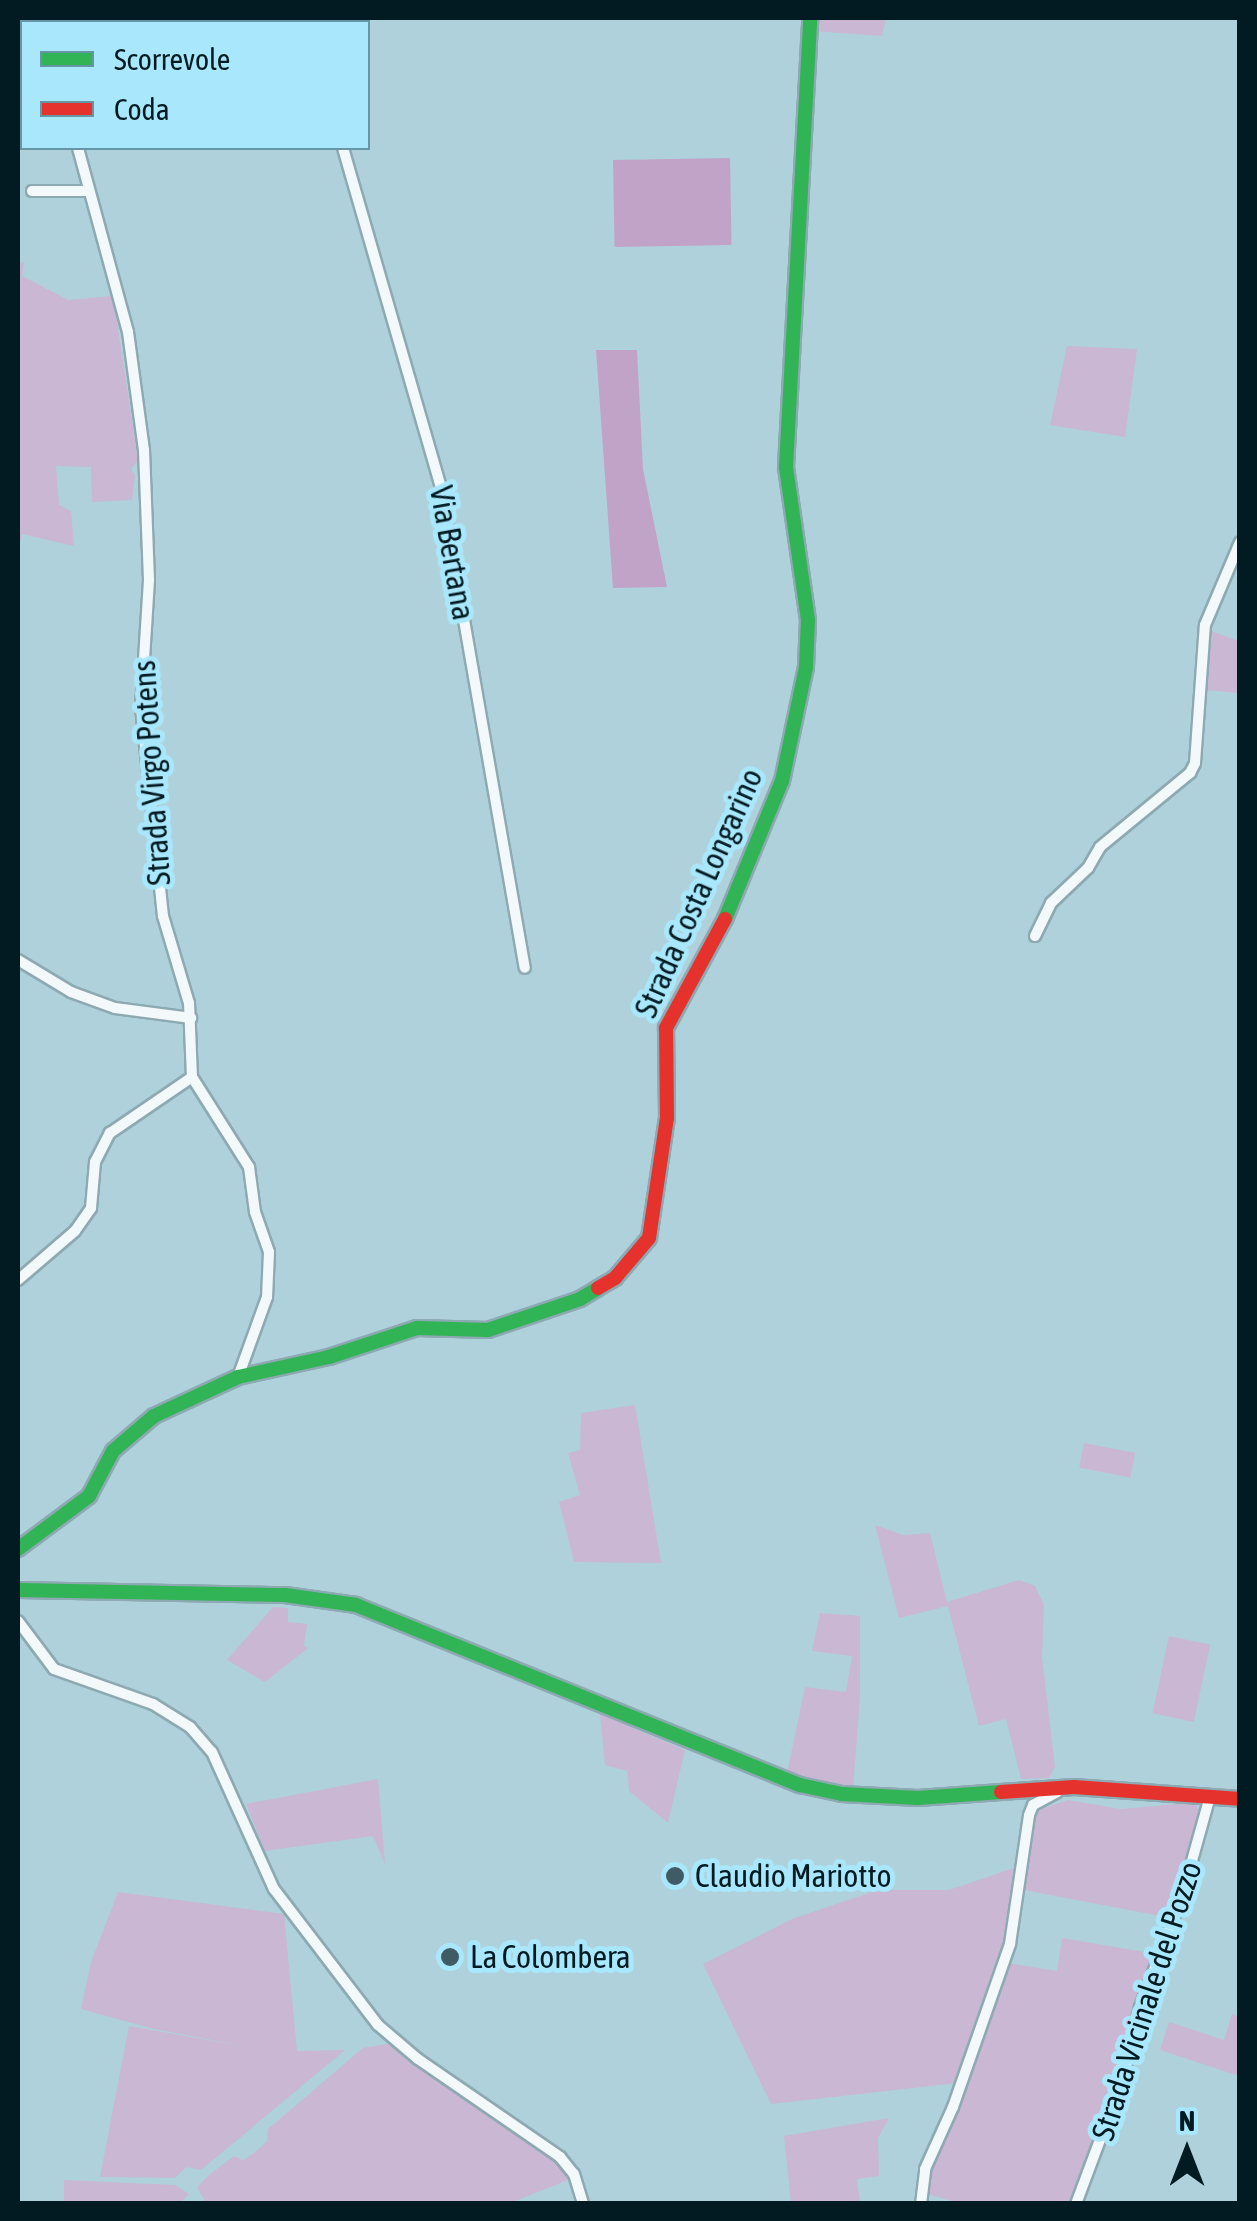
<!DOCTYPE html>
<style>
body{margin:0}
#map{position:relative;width:1257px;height:2221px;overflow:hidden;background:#afd1dc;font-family:"Asap Condensed",sans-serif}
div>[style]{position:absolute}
.green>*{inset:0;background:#c9b7d3;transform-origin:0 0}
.forest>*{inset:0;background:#c2a3c8;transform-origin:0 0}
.roads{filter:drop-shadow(2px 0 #8da9b1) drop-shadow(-2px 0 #8da9b1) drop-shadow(0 2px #8da9b1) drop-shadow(0 -2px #8da9b1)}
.street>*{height:10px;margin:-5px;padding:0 5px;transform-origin:5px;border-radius:5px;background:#f3f8fa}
.fast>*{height:14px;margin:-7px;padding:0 7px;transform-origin:7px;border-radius:7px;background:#30b455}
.jam>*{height:14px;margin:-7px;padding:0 7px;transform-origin:7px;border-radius:7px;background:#e5322d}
.dots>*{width:28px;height:28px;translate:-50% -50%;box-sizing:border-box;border:5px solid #a9e8fc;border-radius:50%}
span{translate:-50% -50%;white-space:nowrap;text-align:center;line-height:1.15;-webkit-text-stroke:10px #a9e8fc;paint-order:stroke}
.street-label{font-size:32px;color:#021b22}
.poi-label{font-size:32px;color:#021b22}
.left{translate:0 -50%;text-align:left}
.frame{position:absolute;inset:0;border:20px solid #021b22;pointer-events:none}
.legend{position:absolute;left:20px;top:20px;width:350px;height:130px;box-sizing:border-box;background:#a9e8fc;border:2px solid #6696a5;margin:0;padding:12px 18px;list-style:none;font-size:30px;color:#021b22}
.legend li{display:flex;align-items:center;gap:20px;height:50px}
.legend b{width:50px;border:2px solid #6696a5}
.north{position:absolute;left:1137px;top:2101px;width:100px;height:100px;-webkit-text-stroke:8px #a9e8fc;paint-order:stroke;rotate:0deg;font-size:28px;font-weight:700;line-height:40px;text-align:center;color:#021b22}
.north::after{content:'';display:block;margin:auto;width:35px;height:45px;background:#021b22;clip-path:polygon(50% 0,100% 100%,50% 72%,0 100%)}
</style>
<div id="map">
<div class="green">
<div style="clip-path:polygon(813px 18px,886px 18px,882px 36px,812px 31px)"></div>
<div style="clip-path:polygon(24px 262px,22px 276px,68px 300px,113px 296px,138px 460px,131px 469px,135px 475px,132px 500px,92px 502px,91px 467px,56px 466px,59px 505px,71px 511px,74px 546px,22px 534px,18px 551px,18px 264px)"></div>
<div style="clip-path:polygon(1067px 346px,1137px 349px,1125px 437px,1050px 425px)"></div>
<div style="clip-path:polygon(1208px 630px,1239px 641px,1239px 693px,1205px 690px)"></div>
<div style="clip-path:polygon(635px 1405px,661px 1563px,574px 1562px,559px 1502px,580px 1495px,568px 1453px,580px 1450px,581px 1413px)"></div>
<div style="left:1084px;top:1443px;width:52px;height:25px;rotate:11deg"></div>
<div style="clip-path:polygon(875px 1525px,903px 1535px,930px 1533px,947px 1602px,1019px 1580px,1035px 1586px,1044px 1605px,1042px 1657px,1055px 1767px,1049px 1778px,1021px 1779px,1006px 1719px,979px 1726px,948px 1606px,899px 1618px)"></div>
<div style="clip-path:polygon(273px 1607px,288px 1608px,288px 1622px,307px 1624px,304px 1646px,308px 1648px,265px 1682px,227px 1660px)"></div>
<div style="clip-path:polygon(820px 1613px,860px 1616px,860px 1697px,853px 1789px,787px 1773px,805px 1687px,846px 1692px,852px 1656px,812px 1651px)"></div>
<div style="left:1169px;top:1636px;width:42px;height:79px;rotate:12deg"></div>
<div style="clip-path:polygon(600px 1714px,685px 1750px,668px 1823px,629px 1791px,627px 1771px,605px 1765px)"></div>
<div style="clip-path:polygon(378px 1779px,385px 1864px,373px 1836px,265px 1851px,246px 1804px)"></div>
<div style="clip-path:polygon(1068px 1800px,1120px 1809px,1189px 1803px,1197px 1806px,1202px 1817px,1171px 1918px,1024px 1890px,1035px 1816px,1038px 1810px)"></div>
<div style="clip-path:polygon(1014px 1868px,1003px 1955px,957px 2083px,771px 2104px,703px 1964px,792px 1919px,878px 1890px,949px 1890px)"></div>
<div style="clip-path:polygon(118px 1892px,284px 1914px,297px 2051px,345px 2050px,201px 2170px,186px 2167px,175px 2178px,100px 2177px,129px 2026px,254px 2048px,154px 2029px,81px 2009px,91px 1962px)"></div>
<div style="clip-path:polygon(1062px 1938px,1156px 1954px,1133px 2013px,1123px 2069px,1071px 2203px,959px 2203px,924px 2193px,928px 2170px,957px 2109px,1008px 1963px,1057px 1971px)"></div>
<div style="clip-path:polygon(1232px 2014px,1239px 2017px,1239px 2076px,1160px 2050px,1169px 2022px,1224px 2040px)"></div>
<div style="clip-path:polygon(393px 2043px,531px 2139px,562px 2166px,570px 2179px,508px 2204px,206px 2203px,197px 2187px,210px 2174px,234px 2156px,243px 2160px,254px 2153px,267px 2141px,268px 2129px,363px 2048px)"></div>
<div style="clip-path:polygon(889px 2118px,878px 2138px,879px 2176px,857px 2179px,860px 2203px,791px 2203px,784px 2136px)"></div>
<div style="clip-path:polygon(64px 2180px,175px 2185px,189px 2194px,180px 2203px,64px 2203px)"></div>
</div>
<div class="forest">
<div style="left:730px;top:158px;width:87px;height:117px;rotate:89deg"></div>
<div style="clip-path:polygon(596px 350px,637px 350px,643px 469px,667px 587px,613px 588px)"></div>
</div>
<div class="roads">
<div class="street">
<div style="left:49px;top:18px;width:4px;rotate:76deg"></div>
<div style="left:302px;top:18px;width:4px;rotate:76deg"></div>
<div style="left:78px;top:148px;width:191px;rotate:74.8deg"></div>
<div style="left:128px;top:332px;width:119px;rotate:82.3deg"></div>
<div style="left:144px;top:450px;width:130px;rotate:87.8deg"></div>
<div style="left:149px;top:580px;width:127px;rotate:93.6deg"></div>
<div style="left:141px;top:707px;width:210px;rotate:84deg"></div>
<div style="left:163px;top:916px;width:91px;rotate:73.4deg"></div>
<div style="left:189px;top:1003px;width:74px;rotate:87.7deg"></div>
<div style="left:192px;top:1077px;width:107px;rotate:57.7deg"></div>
<div style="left:249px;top:1167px;width:45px;rotate:82.4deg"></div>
<div style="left:255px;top:1212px;width:42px;rotate:70.7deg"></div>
<div style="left:269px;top:1252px;width:45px;rotate:92.5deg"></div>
<div style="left:267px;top:1297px;width:85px;rotate:109.9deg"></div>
<div style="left:343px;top:148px;width:354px;rotate:73.9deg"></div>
<div style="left:441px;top:488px;width:487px;rotate:80.1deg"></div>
<div style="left:32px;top:191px;width:57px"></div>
<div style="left:1035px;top:936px;width:37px;rotate:-64deg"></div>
<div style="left:1051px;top:903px;width:51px;rotate:-43.4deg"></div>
<div style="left:1088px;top:868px;width:24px;rotate:-60deg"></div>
<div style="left:1100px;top:847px;width:117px;rotate:-39.4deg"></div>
<div style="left:1190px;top:773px;width:11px;rotate:-63deg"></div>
<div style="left:1195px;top:763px;width:138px;rotate:-85.9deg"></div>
<div style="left:1205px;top:625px;width:90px;rotate:-67.1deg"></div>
<div style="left:18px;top:960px;width:62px;rotate:31.1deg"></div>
<div style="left:71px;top:992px;width:47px;rotate:20deg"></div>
<div style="left:115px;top:1008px;width:77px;rotate:7.5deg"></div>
<div style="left:18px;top:1280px;width:75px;rotate:-40.7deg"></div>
<div style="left:75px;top:1231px;width:28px;rotate:-55deg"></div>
<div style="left:91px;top:1208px;width:46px;rotate:-85deg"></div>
<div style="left:95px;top:1162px;width:33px;rotate:-63deg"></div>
<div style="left:110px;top:1133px;width:99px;rotate:-34.3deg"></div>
<div style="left:18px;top:1621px;width:60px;rotate:53.1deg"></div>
<div style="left:54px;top:1669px;width:105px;rotate:19.5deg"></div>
<div style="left:153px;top:1704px;width:44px;rotate:31.9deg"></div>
<div style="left:190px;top:1727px;width:33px;rotate:49deg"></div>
<div style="left:212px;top:1752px;width:150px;rotate:65.7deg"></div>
<div style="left:274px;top:1889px;width:171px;rotate:52.6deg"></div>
<div style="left:378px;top:2025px;width:52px;rotate:40.4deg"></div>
<div style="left:418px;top:2059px;width:173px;rotate:34.6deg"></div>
<div style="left:560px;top:2157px;width:22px;rotate:51deg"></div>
<div style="left:574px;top:2174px;width:31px;rotate:73deg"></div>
<div style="left:921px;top:2204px;width:35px;rotate:-83deg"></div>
<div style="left:925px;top:2169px;width:68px;rotate:-65.7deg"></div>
<div style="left:953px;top:2107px;width:173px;rotate:-70.7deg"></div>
<div style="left:1010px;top:1944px;width:130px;rotate:-81.6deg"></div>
<div style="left:1029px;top:1815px;width:11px;rotate:-68deg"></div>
<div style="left:1033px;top:1805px;width:27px;rotate:-28deg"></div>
<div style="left:1076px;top:2204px;width:134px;rotate:-69.5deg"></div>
<div style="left:1123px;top:2078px;width:73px;rotate:-76.5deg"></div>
<div style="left:1140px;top:2007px;width:122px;rotate:-69.3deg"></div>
<div style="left:1183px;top:1893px;width:101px;rotate:-74.4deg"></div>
</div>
<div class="fast">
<div style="left:725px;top:919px;width:149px;rotate:-67.6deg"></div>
<div style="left:782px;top:781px;width:116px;rotate:-78.1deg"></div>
<div style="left:806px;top:667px;width:47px;rotate:-87.6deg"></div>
<div style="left:808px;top:620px;width:155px;rotate:-98.2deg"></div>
<div style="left:786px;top:467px;width:450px;rotate:-86.9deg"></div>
<div style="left:18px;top:1549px;width:89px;rotate:-36.7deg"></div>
<div style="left:89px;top:1496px;width:51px;rotate:-61.9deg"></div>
<div style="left:113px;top:1451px;width:54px;rotate:-40.5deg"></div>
<div style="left:154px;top:1416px;width:93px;rotate:-24.9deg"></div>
<div style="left:238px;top:1377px;width:93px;rotate:-12.4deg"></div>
<div style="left:329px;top:1357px;width:93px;rotate:-18.2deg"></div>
<div style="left:417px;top:1328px;width:71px;rotate:1.6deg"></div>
<div style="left:488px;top:1330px;width:97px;rotate:-18.6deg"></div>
<div style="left:580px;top:1299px;width:21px;rotate:-31deg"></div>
<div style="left:18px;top:1590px;width:267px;rotate:1.1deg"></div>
<div style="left:285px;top:1595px;width:72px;rotate:8deg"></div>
<div style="left:356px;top:1605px;width:479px;rotate:22.1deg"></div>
<div style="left:800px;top:1785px;width:43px;rotate:12.1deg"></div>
<div style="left:842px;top:1794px;width:76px;rotate:3deg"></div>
<div style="left:918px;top:1798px;width:83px;rotate:-4.1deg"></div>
</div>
<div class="jam">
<div style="left:598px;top:1288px;width:20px;rotate:-30deg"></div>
<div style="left:615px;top:1278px;width:52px;rotate:-49.6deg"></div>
<div style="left:649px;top:1238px;width:121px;rotate:-81.5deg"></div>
<div style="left:667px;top:1118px;width:90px;rotate:-90.6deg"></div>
<div style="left:666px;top:1028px;width:124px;rotate:-61.6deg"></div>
<div style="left:1001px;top:1792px;width:73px;rotate:-3.9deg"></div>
<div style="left:1074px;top:1787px;width:166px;rotate:4.1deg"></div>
</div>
</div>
<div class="dots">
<div style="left:675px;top:1876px;background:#3f5b63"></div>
<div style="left:450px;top:1957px;background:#3f5b63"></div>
</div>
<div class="street-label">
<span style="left:452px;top:553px;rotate:80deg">Via Bertana</span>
<span style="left:152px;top:773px;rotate:-94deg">Strada Virgo Potens</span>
<span style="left:699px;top:893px;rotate:-66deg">Strada Costa Longarino</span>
<span style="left:1147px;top:2001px;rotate:-72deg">Strada Vicinale del Pozzo</span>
</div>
<div class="poi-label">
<span class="left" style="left:695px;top:1876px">Claudio Mariotto</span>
<span class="left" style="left:470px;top:1957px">La Colombera</span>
</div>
<div class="frame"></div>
<ul class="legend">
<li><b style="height:12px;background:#30b455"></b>Scorrevole</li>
<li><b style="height:12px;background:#e5322d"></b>Coda</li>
</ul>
<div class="north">N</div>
</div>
